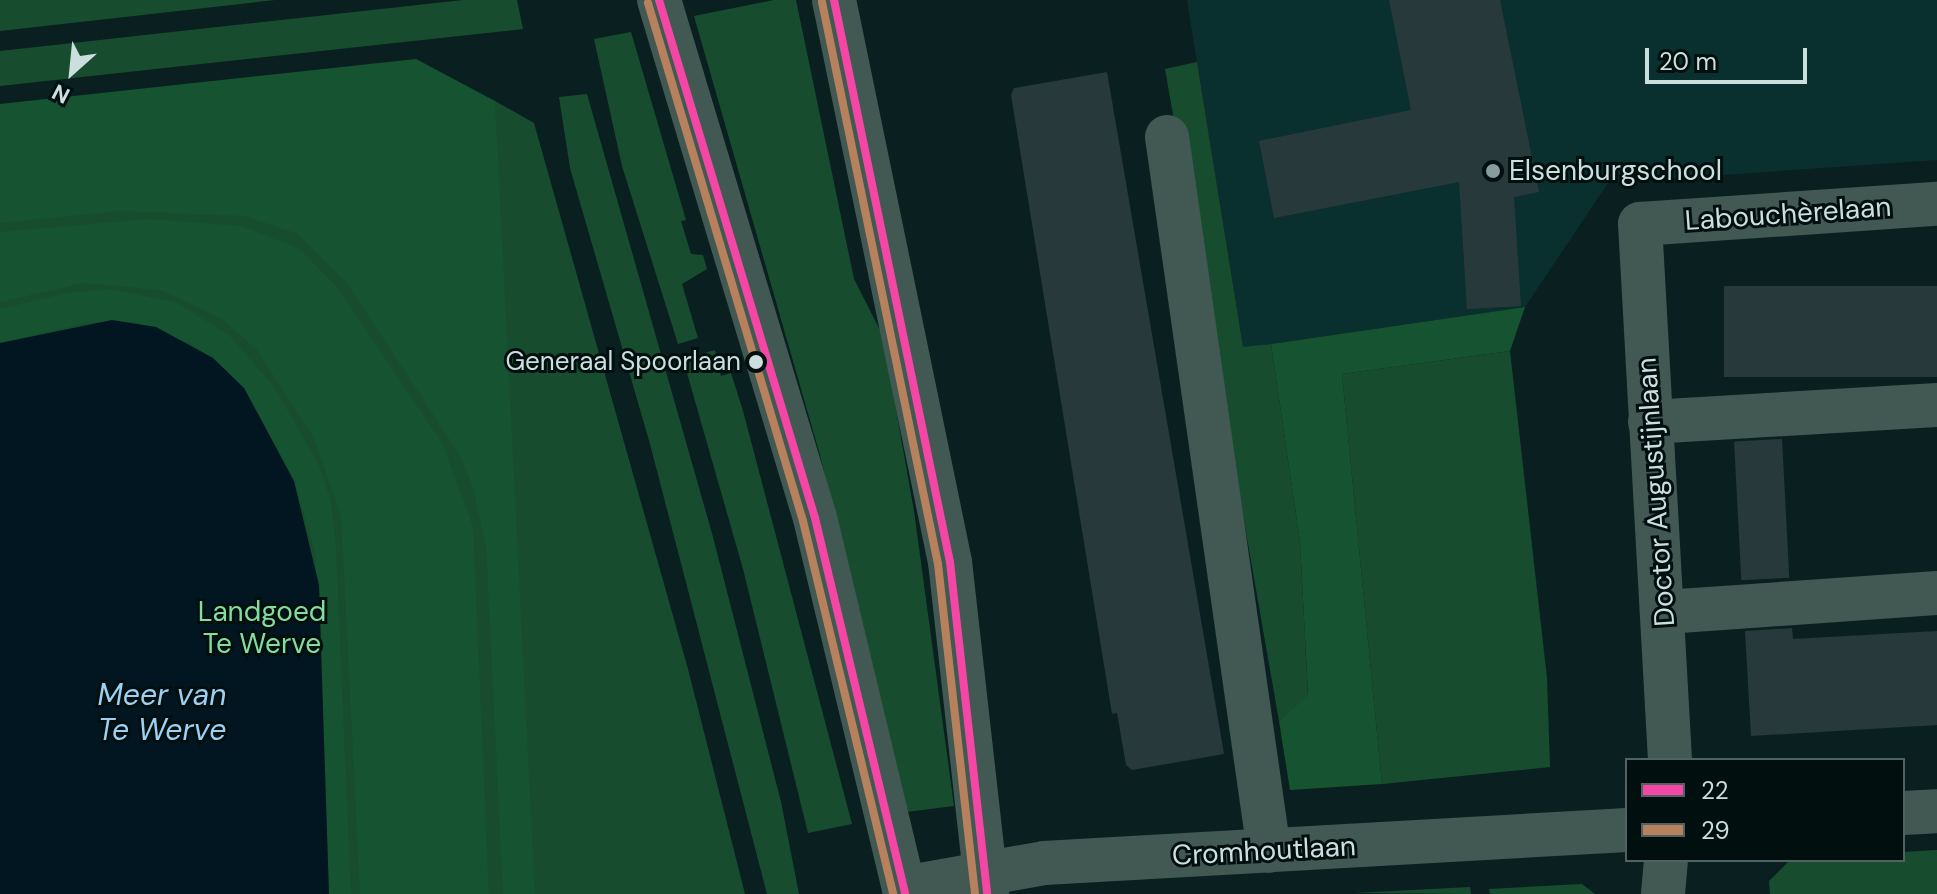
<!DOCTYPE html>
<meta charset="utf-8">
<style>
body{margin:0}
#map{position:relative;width:1937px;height:894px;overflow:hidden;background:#0a2020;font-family:"DM Sans",sans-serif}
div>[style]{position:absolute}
.built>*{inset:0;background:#0a2f2f}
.green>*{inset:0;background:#174d2e}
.forest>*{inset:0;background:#165330}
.water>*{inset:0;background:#021621}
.building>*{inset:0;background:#28393b;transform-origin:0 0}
.minor>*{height:44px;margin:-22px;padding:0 22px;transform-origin:22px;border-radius:22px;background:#425853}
.bus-1>*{height:8px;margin:-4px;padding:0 4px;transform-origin:4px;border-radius:4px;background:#f346a5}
.bus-2>*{height:8px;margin:-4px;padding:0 4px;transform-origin:4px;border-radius:4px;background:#b6815c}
.dots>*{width:22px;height:22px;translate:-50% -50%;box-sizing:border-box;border:4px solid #020f0f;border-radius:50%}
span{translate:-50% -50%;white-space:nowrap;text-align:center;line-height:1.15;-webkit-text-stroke:6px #020f0f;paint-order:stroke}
.bus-label{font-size:26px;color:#cbdfde}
.right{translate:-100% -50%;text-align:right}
.poi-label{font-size:28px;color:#cbdfde}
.left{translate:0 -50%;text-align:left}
.street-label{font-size:28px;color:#cbdfde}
.park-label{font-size:28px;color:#83dd9f}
.water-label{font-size:30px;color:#9bd1f4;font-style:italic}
.legend{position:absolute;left:1625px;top:758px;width:280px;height:104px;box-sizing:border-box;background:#020f0f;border:2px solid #526262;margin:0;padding:10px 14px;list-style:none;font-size:24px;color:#cbdfde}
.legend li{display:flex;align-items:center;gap:16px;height:40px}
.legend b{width:40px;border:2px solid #526262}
.north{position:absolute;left:32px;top:32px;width:80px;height:80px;-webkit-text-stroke:6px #020f0f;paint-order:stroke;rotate:207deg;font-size:22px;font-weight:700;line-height:32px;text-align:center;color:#cbdfde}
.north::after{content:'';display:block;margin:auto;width:28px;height:36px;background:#cbdfde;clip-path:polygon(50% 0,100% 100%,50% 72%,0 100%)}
.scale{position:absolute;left:1645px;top:48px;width:162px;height:36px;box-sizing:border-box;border:4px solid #cbdfde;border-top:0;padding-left:10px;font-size:24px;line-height:28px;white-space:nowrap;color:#cbdfde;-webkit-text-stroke:6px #020f0f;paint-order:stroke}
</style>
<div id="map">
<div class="built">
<div style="clip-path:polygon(1187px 0,1937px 0,1937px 160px,1608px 183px,1525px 307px,1243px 348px)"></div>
</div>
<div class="green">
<div style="clip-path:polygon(0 0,275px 0,0 31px)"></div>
<div style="clip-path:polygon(463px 0,517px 0,523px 29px,0 86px,0 51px)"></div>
<div style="clip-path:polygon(774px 0,796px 0,854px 279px,883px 336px,914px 511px,954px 806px,906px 812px,820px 455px,694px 16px)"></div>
<div style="clip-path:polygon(631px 32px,686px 220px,681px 221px,691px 254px,703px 255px,707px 269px,682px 284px,698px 338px,678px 344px,622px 166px,594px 39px)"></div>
<div style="clip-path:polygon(1197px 62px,1243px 347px,1271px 344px,1300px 542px,1308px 696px,1279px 721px,1165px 69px)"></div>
<div style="clip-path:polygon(587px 94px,713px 537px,781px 802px,799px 894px,767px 894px,650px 444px,570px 168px,559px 97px)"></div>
<div style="clip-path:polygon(495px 101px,534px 123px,688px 669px,745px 894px,0 894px,0 120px,495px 117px)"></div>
<div style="clip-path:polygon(715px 350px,721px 376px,731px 373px,743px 411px,852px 824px,808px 833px,743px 569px,683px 359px)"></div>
<div style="clip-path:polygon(1510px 351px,1547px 678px,1550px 767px,1382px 784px,1342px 374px)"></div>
<div style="clip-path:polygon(1937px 850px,1937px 894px,1770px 894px,1769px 881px,1790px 860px,1903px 860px,1903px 852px)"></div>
<div style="clip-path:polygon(1582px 884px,1595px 894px,1490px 894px,1489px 889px)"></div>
<div style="clip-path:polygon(1470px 887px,1471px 894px,1355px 893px)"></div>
</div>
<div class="forest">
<div style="clip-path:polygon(416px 59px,495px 101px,535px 894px,503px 894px,486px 545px,472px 485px,459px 454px,347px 283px,298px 234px,244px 216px,119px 211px,0 223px,0 104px)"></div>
<div style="clip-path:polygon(148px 219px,241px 226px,300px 249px,337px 287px,442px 443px,473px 527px,489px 894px,360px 894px,341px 516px,314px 438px,257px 350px,221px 318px,161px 290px,84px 283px,0 302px,0 232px)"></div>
<div style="clip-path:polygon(112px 289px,177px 303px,229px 335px,273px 385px,318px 463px,331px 501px,336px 547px,351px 894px,329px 894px,315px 552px,294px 481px,244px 388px,194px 345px,136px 322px,91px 322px,0 343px,0 309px,67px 293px)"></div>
<div style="clip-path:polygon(1525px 307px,1510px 351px,1342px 374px,1382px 784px,1290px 790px,1279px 721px,1308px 695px,1300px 542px,1271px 344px)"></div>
</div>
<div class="water">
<div style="clip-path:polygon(112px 320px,156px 327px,213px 358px,244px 388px,294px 481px,319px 585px,329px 894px,0 894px,0 343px)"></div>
</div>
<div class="building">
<div style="clip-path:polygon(1389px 0,1500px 0,1539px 192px,1514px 197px,1521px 306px,1467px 309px,1459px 182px,1274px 218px,1259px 141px,1411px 110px)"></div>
<div style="clip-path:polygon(1107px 72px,1224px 754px,1132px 770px,1126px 765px,1117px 713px,1112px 714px,1011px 95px,1014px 88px)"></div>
<div style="left:1937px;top:286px;width:91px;height:213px;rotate:90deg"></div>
<div style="left:1782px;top:439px;width:139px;height:48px;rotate:87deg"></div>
<div style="clip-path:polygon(1792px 628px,1793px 639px,1937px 631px,1937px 725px,1751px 736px,1745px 631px)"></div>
</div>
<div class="minor">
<div style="left:659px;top:0;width:541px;rotate:73.24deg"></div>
<div style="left:815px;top:518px;width:387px;rotate:76.5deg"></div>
<div style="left:834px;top:0;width:574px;rotate:78.34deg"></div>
<div style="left:950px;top:562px;width:334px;rotate:83.6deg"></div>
<div style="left:1167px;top:137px;width:721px;rotate:81.87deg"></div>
<div style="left:1650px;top:422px;width:288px;rotate:-3.4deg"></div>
<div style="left:1665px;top:612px;width:273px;rotate:-4deg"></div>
<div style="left:1670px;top:760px;width:537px;rotate:-93.2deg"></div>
<div style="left:1640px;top:224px;width:298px;rotate:-3.9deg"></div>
<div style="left:1903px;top:813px;width:34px;rotate:-3deg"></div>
<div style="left:904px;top:888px;width:142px;rotate:-10.1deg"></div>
<div style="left:1044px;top:863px;width:584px;rotate:-3.24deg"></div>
<div style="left:1663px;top:894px;width:34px;rotate:-85deg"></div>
</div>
<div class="bus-1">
<div style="left:659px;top:0;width:541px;rotate:73.24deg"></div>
<div style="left:815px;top:518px;width:387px;rotate:76.5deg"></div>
<div style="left:834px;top:0;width:574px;rotate:78.34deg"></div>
<div style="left:950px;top:562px;width:334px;rotate:83.6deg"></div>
</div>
<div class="bus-2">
<div style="left:822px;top:2px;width:574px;rotate:78.34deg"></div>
<div style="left:938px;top:564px;width:332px;rotate:83.6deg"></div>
<div style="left:648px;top:3px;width:541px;rotate:73.34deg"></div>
<div style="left:803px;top:521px;width:384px;rotate:76.4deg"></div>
</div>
<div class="dots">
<div style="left:1493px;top:171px;background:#879c9c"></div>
<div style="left:756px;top:362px;background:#cbdfde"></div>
</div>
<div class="bus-label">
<span class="right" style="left:741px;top:362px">Generaal Spoorlaan</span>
</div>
<div class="poi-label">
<span class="left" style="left:1509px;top:171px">Elsenburgschool</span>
</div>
<div class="street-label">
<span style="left:1788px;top:214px;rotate:-4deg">Labouchèrelaan</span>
<span style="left:1656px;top:492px;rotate:-94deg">Doctor Augustijnlaan</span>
<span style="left:1264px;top:851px;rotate:-3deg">Cromhoutlaan</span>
</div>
<div class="park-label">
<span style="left:262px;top:628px">Landgoed<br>Te Werve</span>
</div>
<div class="water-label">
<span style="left:162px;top:712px">Meer van<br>Te Werve</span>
</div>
<ul class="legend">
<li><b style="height:10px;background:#f346a5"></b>22</li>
<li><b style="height:10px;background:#b6815c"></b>29</li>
</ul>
<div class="north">N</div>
<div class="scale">20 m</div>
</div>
